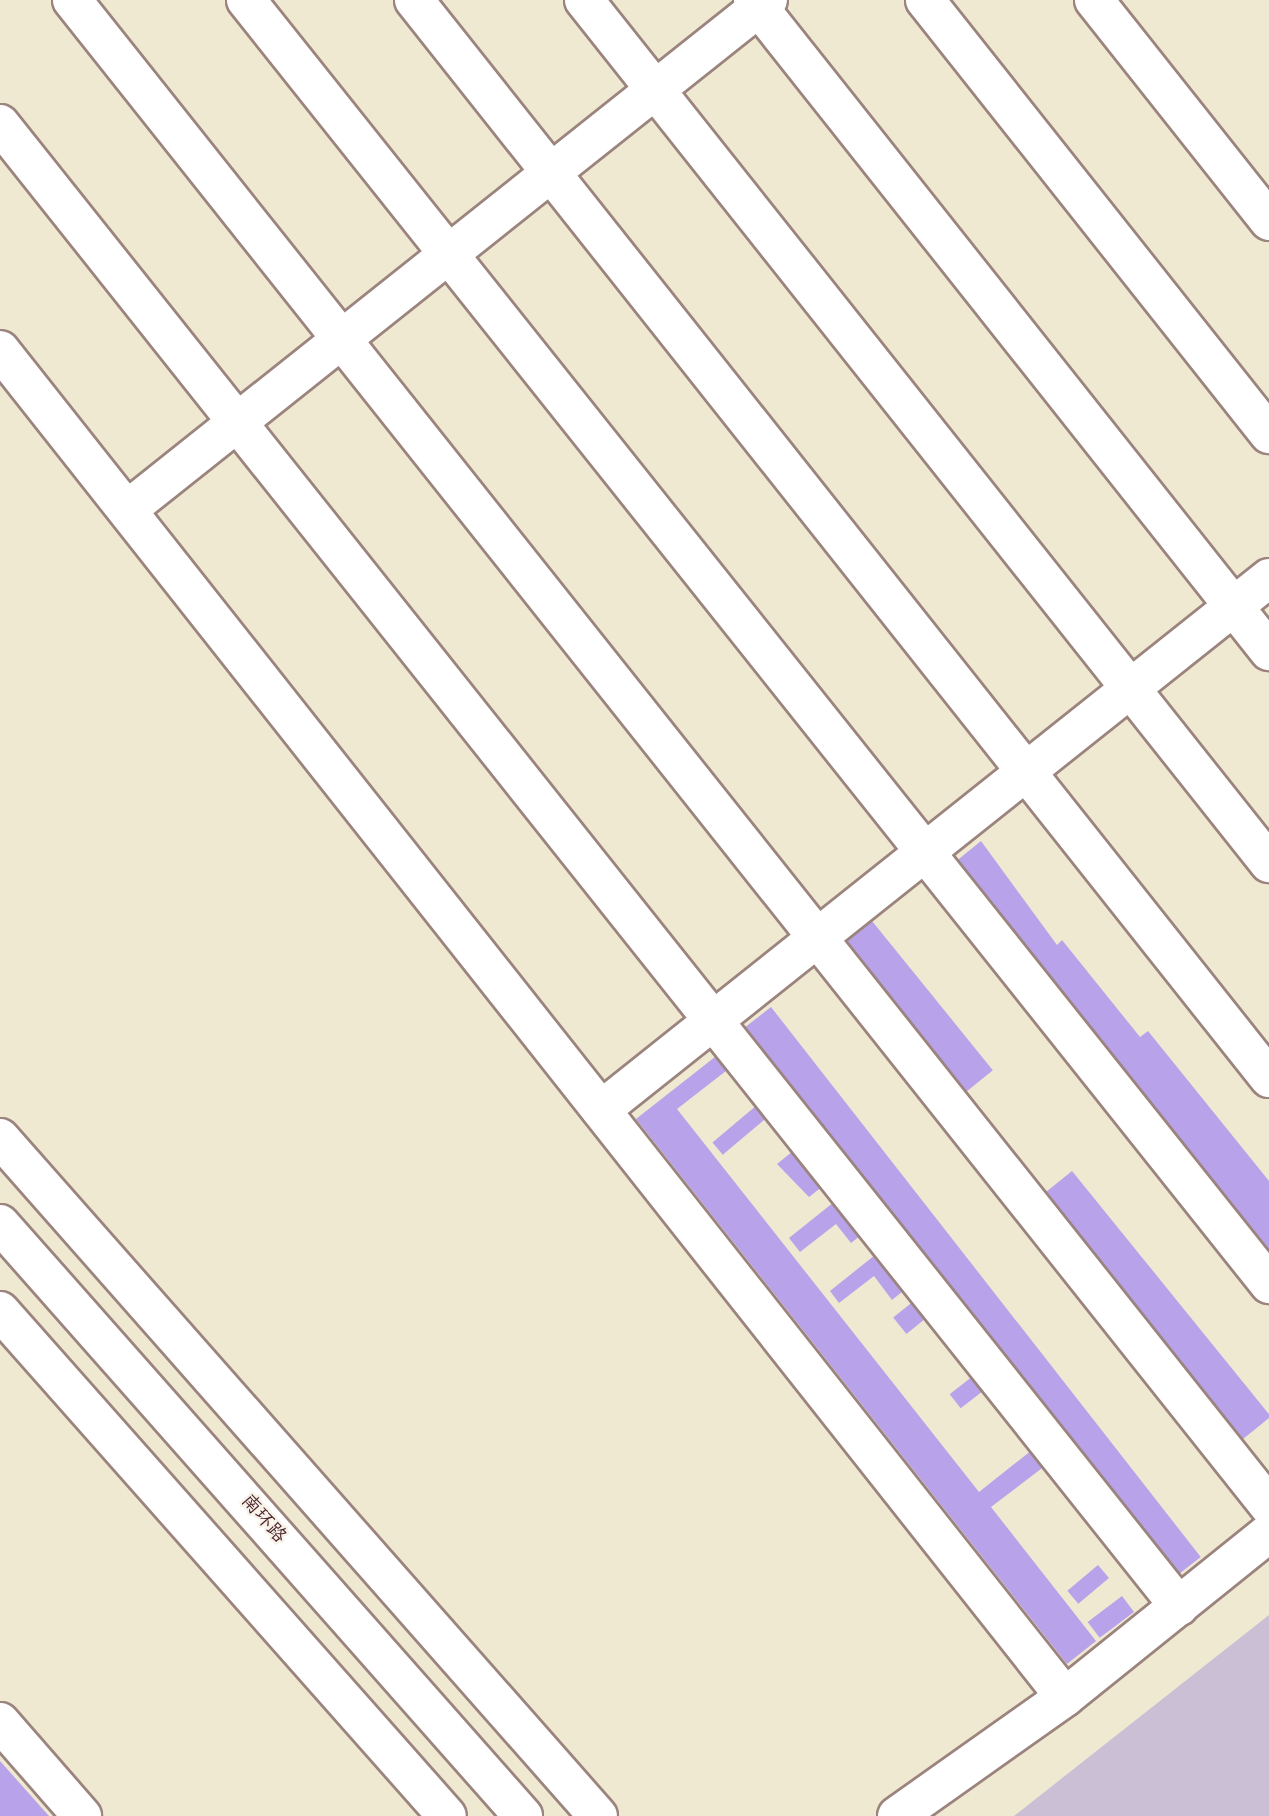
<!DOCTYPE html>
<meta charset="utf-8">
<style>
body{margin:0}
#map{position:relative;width:1269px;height:1816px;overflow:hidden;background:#efe9d2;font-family:"Gochi Hand","LXGW WenKai TC",sans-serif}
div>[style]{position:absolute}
.industrial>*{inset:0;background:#cbbfd5}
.building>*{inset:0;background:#b8a2ea;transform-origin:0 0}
.roads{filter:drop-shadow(2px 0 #9c847e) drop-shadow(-2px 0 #9c847e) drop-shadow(0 2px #9c847e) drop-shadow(0 -2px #9c847e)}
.minor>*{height:38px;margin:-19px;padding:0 19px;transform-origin:19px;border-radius:19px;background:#fff}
.major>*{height:38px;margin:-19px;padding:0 19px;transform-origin:19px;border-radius:19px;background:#fff}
span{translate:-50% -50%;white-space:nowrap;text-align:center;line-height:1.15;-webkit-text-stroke:5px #f7f3e8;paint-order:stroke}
.street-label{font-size:19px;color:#4a1f2b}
</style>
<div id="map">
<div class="industrial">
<div style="clip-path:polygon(1269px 1615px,1269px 1816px,1014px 1816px)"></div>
</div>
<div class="building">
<div style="clip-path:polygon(981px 841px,1057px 945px,1062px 940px,1140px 1037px,1148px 1031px,1269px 1181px,1269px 1265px,949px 867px)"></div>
<div style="left:872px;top:921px;width:192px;height:37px;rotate:51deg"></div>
<div style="left:771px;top:1007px;width:698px;height:37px;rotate:52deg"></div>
<div style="clip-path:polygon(720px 1053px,731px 1067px,677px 1109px,979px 1492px,1037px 1446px,1050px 1462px,991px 1507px,1096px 1641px,1067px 1664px,636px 1119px)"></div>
<div style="left:763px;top:1100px;width:16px;height:66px;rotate:50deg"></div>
<div style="clip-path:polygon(798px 1147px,827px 1183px,809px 1197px,777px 1164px)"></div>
<div style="left:1072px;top:1171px;width:316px;height:37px;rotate:51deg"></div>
<div style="clip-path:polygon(839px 1198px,865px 1232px,851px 1243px,836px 1224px,800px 1252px,789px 1238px)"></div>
<div style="clip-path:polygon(880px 1251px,908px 1287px,892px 1300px,874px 1276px,839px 1303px,830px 1291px)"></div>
<div style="left:915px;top:1300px;width:21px;height:28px;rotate:51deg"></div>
<div style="left:978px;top:1372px;width:18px;height:36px;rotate:52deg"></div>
<div style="left:1098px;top:1565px;width:17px;height:40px;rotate:50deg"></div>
<div style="left:1122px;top:1596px;width:20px;height:43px;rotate:53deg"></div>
<div style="clip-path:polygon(0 1761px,49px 1816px,0 1816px)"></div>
</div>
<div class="roads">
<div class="minor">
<div style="left:72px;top:0;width:1924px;rotate:51.52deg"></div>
<div style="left:246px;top:0;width:1642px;rotate:51.45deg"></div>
<div style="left:414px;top:0;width:1376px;rotate:51.58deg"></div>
<div style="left:584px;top:0;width:1102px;rotate:51.56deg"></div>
<div style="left:753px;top:0;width:831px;rotate:51.6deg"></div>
<div style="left:925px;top:0;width:554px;rotate:51.6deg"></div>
<div style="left:1094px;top:0;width:282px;rotate:51.6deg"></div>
<div style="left:0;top:124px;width:1894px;rotate:51.5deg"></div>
<div style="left:0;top:350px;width:1717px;rotate:51.67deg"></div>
<div style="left:127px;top:510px;width:819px;rotate:-38.51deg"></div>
<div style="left:601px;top:1110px;width:854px;rotate:-38.53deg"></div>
<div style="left:0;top:1138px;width:904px;rotate:48.59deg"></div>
<div style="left:0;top:1722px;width:125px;rotate:48.9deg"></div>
<div style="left:897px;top:1816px;width:206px;rotate:-35.3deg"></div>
<div style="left:1065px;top:1697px;width:262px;rotate:-38.8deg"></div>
</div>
<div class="major">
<div style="left:0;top:1224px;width:790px;rotate:48.54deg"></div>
<div style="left:0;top:1311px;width:674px;rotate:48.49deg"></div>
</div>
</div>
<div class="street-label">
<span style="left:262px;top:1520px;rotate:49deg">南环路</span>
</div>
</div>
